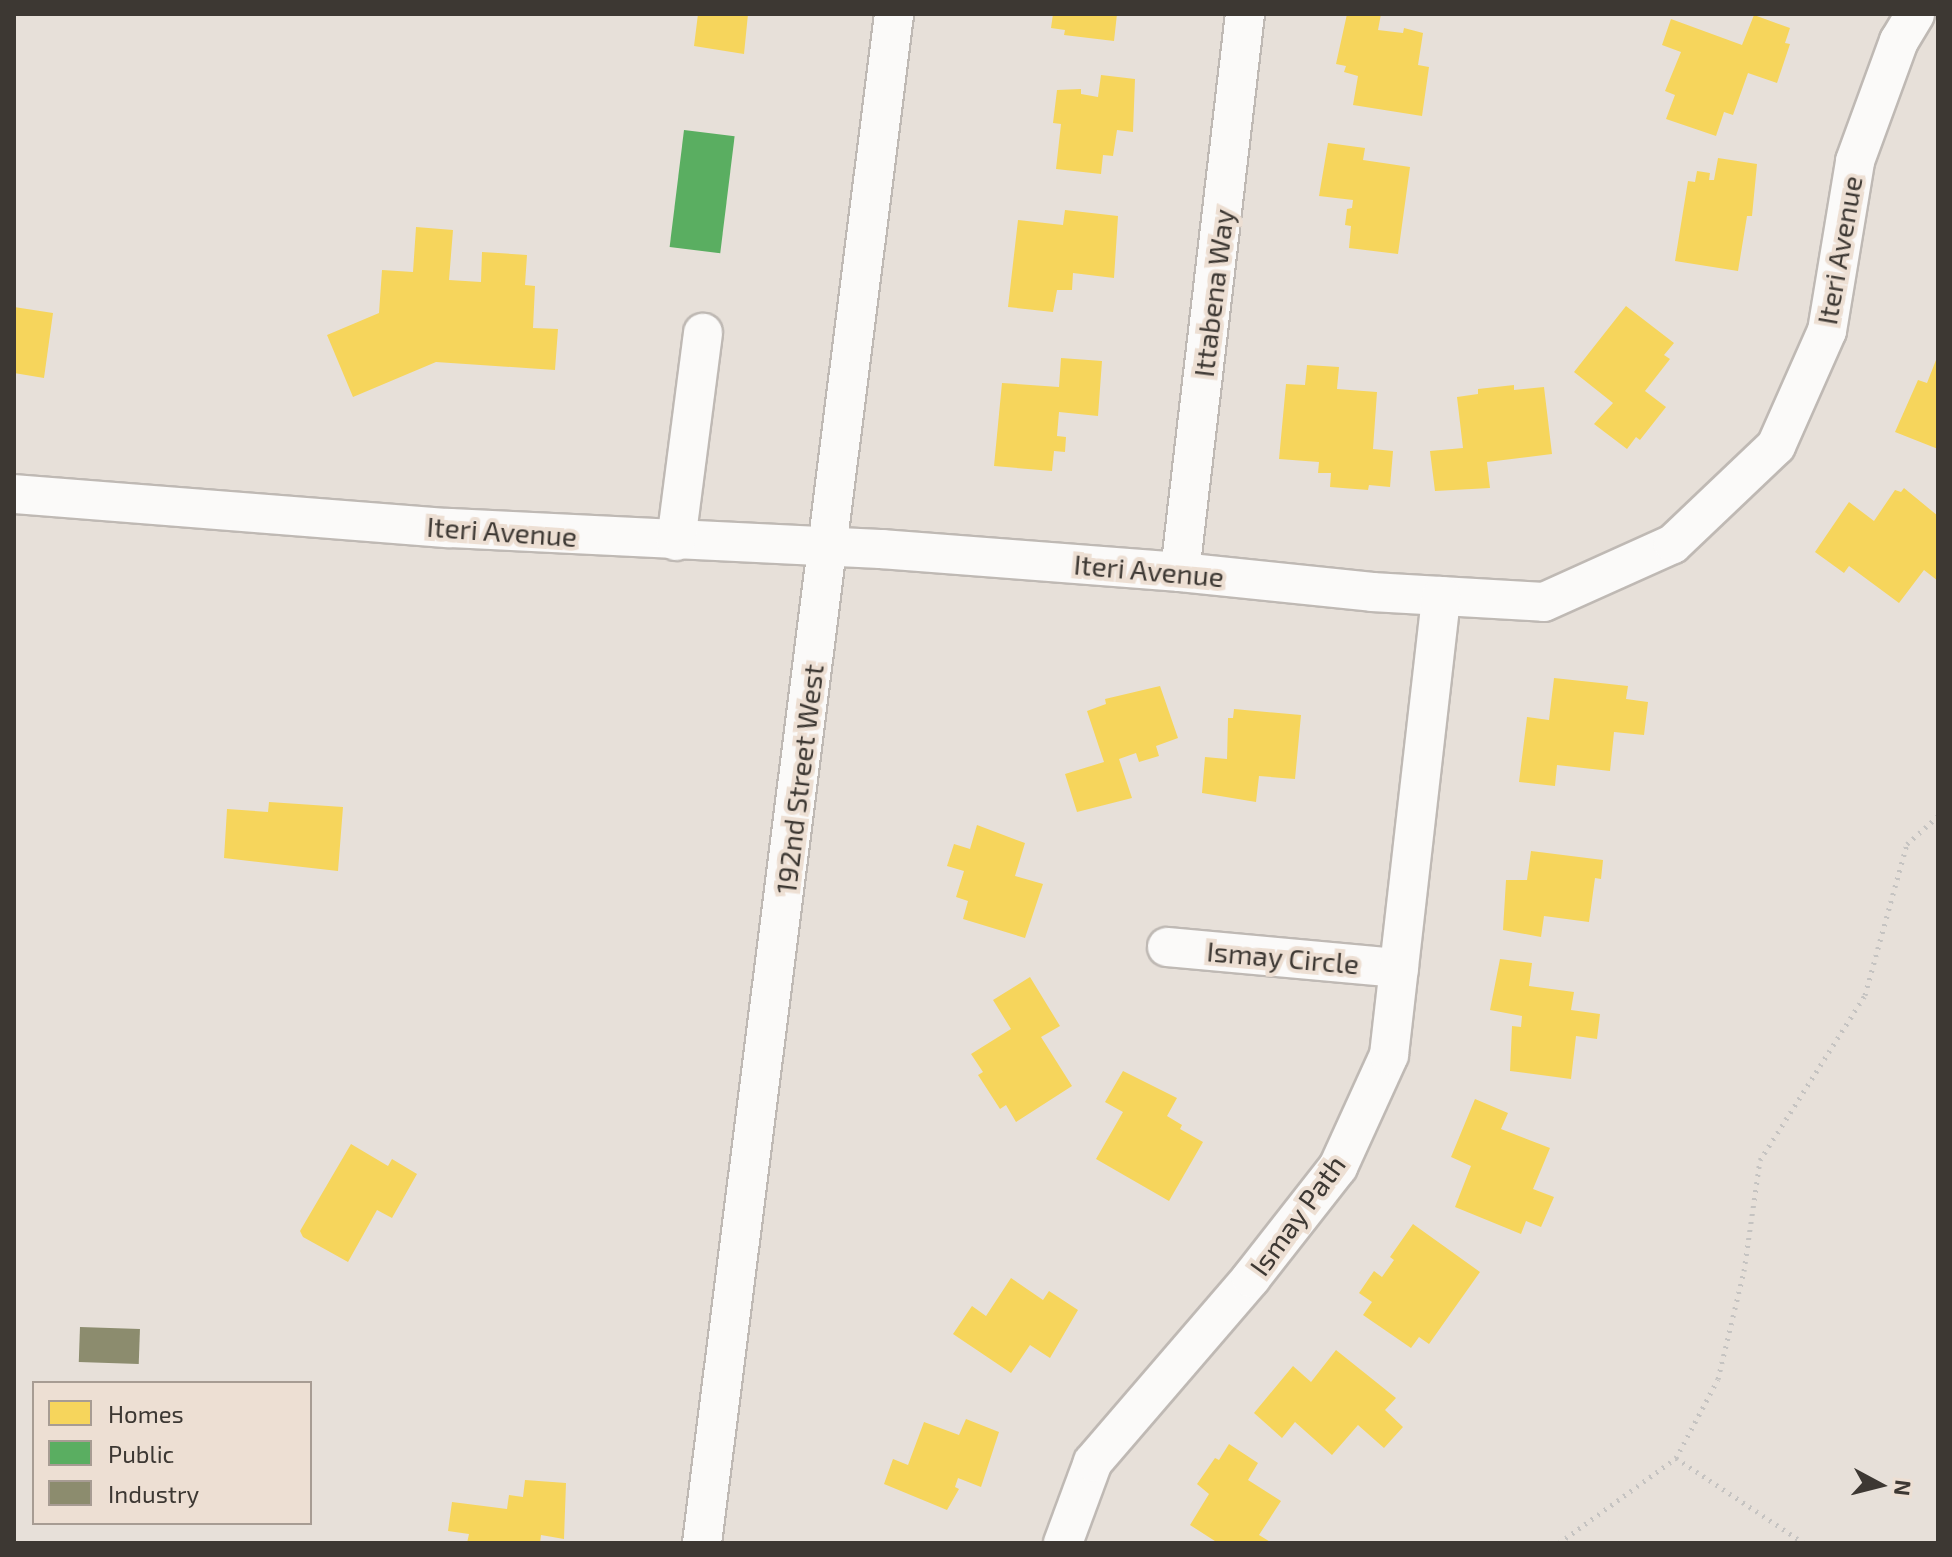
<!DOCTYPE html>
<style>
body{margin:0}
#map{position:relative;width:1952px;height:1557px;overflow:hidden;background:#e7e0d9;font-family:"Exo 2",sans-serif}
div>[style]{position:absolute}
.homes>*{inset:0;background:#f6d55c}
.public>*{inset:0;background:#5aae61;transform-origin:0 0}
.industry>*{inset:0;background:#8c8c6e;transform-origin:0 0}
.path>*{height:5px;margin-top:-2.5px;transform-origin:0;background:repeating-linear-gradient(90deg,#c5c3c1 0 2px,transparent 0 8px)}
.roads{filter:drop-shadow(2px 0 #bfb9b4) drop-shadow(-2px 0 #bfb9b4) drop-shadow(0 2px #bfb9b4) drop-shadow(0 -2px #bfb9b4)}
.minor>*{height:38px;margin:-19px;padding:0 19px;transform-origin:19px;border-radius:19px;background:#fbfaf9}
span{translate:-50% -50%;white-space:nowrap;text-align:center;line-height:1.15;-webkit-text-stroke:8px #eddfd3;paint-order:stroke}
.street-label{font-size:28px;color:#3d3833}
.frame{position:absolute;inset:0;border:16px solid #3d3833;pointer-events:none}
.legend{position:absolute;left:32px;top:1381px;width:280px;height:144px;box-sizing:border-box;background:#eddfd3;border:2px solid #a79c93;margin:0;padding:10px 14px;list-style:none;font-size:24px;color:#3d3833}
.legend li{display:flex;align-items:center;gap:16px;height:40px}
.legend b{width:40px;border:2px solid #a79c93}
.north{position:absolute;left:1840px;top:1445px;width:80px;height:80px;-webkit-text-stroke:6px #eddfd3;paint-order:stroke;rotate:97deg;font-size:22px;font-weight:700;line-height:32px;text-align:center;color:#3d3833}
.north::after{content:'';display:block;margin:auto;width:28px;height:36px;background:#3d3833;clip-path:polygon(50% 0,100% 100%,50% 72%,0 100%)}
</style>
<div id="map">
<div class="homes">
<div style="clip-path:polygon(698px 14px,748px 14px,744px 54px,694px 46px)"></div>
<div style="clip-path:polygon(1053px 14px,1117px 14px,1114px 41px,1064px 35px,1065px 30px,1051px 28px)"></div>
<div style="clip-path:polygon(1347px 14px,1381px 14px,1378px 30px,1403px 33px,1404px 28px,1423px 33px,1418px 65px,1429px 67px,1422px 116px,1353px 105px,1358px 76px,1344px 72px,1346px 66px,1336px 64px)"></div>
<div style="clip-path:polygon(1754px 15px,1790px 28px,1785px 43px,1790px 44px,1777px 83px,1748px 73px,1733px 115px,1724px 112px,1716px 136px,1666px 119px,1675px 95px,1665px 91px,1681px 52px,1662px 45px,1671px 19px,1742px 45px)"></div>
<div style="clip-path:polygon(1101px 75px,1135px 79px,1133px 132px,1117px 130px,1113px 156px,1103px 155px,1101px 174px,1056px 169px,1061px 124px,1053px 123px,1057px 90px,1081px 89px,1081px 94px,1098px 97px)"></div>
<div style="clip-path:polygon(1328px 143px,1365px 148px,1363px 160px,1410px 167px,1398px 254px,1349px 248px,1351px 226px,1345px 225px,1347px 209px,1352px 208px,1353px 200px,1319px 196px)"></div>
<div style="clip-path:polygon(1718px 158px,1757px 164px,1752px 216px,1747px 216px,1738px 271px,1675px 261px,1688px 181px,1695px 182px,1697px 171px,1710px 173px,1709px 180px,1714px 180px)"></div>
<div style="clip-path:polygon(1065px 210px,1118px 216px,1114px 278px,1073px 273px,1072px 290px,1057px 290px,1053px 312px,1008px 307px,1018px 220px,1063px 225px)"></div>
<div style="clip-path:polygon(416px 227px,453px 230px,449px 280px,481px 282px,482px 252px,527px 255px,525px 285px,535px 286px,533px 328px,558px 329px,555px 370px,436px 362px,353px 397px,327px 335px,379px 313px,382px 270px,413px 272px)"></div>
<div style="clip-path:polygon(1626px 306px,1674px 343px,1664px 355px,1670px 359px,1645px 391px,1666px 407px,1640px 440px,1636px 437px,1627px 449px,1594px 424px,1613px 403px,1574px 372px)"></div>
<div style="clip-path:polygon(14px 307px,53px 313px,44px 378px,14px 373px)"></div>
<div style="clip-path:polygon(1061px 358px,1102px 361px,1098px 416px,1059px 412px,1057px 436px,1066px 437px,1065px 452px,1054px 451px,1052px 471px,994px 466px,1002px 383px,1059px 387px)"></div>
<div style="clip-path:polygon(1936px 360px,1938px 361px,1938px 449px,1895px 432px,1918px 380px,1927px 383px)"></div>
<div style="clip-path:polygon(1307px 365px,1339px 367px,1337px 389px,1377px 392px,1373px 449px,1393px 451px,1390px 487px,1369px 485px,1368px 490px,1330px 487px,1331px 473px,1318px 473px,1319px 462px,1279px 459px,1286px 384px,1305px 385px)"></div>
<div style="clip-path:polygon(1514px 385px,1514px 390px,1544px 387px,1552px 454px,1487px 462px,1490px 488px,1435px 491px,1430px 451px,1463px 448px,1457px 397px,1478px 394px,1478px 389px)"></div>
<div style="clip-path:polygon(1904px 488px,1938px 516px,1938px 581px,1924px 570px,1899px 603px,1849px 566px,1844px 573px,1815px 552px,1849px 502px,1874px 521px,1895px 490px,1901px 492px)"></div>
<div style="clip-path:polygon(1554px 678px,1628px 686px,1626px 699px,1648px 702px,1644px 735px,1614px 732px,1610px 771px,1557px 765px,1555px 786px,1519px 782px,1527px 717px,1549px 720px)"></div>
<div style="clip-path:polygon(1160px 686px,1178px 738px,1156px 746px,1159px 756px,1139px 762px,1136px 753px,1119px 759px,1132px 798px,1077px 812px,1065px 774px,1104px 762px,1087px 711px,1106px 704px,1105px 699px)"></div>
<div style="clip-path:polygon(1234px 709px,1301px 715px,1295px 779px,1259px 776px,1256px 802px,1202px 793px,1205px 757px,1227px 759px,1228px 718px,1233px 718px)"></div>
<div style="clip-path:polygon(269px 802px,343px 807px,338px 871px,224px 858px,227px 809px,268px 812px)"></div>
<div style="clip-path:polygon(977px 825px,1025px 843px,1015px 876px,1043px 884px,1025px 938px,963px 919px,968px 901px,956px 897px,964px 871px,947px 866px,954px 844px,970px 849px)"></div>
<div style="clip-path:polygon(1531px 851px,1603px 860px,1601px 879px,1595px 878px,1589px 922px,1544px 916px,1541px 937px,1503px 930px,1506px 880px,1527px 880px)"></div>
<div style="clip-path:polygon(1500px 959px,1532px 963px,1529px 986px,1574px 992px,1571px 1010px,1600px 1014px,1597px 1039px,1576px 1036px,1571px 1079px,1510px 1071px,1512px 1026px,1521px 1027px,1522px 1016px,1490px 1010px)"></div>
<div style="clip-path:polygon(1030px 977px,1060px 1026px,1041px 1037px,1072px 1086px,1016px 1122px,1006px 1105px,1000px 1109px,978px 1075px,983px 1072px,971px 1054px,1011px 1029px,993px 1000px)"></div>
<div style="clip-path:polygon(1123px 1071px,1177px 1098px,1167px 1116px,1182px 1125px,1180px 1129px,1203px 1142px,1169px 1201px,1096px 1159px,1123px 1112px,1105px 1102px)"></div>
<div style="clip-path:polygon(1475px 1099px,1508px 1113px,1501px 1129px,1550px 1148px,1533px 1189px,1554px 1197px,1541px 1227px,1526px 1221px,1521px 1234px,1455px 1207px,1471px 1166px,1451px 1157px)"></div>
<div style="clip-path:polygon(351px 1144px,388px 1166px,392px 1159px,417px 1174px,392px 1218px,377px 1210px,348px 1262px,303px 1237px,300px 1231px)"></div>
<div style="clip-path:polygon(1413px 1224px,1480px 1272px,1429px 1344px,1419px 1337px,1411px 1348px,1363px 1315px,1372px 1302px,1359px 1293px,1374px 1271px,1382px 1277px,1394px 1260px,1390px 1257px)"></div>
<div style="clip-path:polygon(1011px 1278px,1043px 1300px,1049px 1291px,1078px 1310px,1050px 1358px,1030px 1345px,1011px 1373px,953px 1334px,972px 1306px,986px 1316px)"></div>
<div style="clip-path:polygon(1336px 1350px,1396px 1398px,1385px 1410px,1403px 1427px,1384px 1448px,1358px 1425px,1332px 1455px,1295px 1422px,1282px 1438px,1254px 1413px,1293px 1366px,1311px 1382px)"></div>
<div style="clip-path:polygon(966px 1419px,999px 1432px,981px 1487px,958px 1478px,955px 1487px,959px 1489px,947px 1510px,884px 1484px,893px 1459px,908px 1465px,924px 1422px,959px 1435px)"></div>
<div style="clip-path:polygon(1229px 1444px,1258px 1463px,1248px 1480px,1281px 1501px,1259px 1535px,1272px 1543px,1218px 1543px,1190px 1525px,1209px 1494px,1197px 1484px,1215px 1458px,1219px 1460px)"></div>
<div style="clip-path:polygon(525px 1480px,566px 1483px,564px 1539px,541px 1535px,540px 1543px,467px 1543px,469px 1534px,448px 1531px,452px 1502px,507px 1509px,509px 1495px,523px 1497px)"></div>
</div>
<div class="public">
<div style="left:684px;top:130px;width:51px;height:118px;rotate:7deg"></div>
</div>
<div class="industry">
<div style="left:80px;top:1327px;width:60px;height:35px;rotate:2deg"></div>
</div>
<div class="path">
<div style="left:1676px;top:1458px;width:154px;rotate:33.6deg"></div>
<div style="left:1559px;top:1543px;width:145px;rotate:-36deg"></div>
<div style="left:1676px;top:1458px;width:89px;rotate:-62deg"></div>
<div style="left:1718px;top:1379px;width:111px;rotate:-76.5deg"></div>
<div style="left:1744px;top:1271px;width:112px;rotate:-81.8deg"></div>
<div style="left:1760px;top:1160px;width:196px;rotate:-57.5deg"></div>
<div style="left:1865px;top:995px;width:157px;rotate:-74.5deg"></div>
<div style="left:1907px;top:844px;width:42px;rotate:-42.1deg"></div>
</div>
<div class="roads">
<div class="minor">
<div style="left:14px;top:494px;width:436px;rotate:4.5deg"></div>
<div style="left:449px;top:528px;width:433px;rotate:2.8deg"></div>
<div style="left:881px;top:549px;width:300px;rotate:4.4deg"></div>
<div style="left:1180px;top:572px;width:193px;rotate:5.9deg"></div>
<div style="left:1372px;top:592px;width:172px;rotate:3.3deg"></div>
<div style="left:1544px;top:602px;width:141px;rotate:-24.2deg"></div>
<div style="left:1673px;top:544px;width:142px;rotate:-43.6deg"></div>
<div style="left:1776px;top:446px;width:126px;rotate:-66.1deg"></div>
<div style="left:1827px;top:331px;width:172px;rotate:-80.6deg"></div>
<div style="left:1855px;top:161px;width:128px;rotate:-69.9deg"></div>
<div style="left:1899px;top:41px;width:31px;rotate:-59deg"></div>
<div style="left:676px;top:541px;width:210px;rotate:-82.6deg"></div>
<div style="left:1180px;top:572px;width:562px;rotate:-83.36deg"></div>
<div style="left:1167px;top:947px;width:233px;rotate:5.2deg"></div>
<div style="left:702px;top:1543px;width:1541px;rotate:-82.84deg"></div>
<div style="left:1063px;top:1543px;width:86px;rotate:-69.7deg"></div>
<div style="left:1093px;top:1462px;width:243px;rotate:-49.3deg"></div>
<div style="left:1251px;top:1278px;width:141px;rotate:-51.9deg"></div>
<div style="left:1338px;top:1167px;width:123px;rotate:-65.5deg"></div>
<div style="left:1389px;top:1055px;width:462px;rotate:-83.5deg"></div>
</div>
</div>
<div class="street-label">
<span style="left:1839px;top:250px;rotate:-80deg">Iteri Avenue</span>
<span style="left:1213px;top:293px;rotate:-83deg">Ittabena Way</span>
<span style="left:502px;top:531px;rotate:4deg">Iteri Avenue</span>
<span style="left:1149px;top:570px;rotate:5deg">Iteri Avenue</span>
<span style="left:799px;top:779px;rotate:-83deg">192nd Street West</span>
<span style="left:1283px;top:957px;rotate:5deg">Ismay Circle</span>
<span style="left:1297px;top:1215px;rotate:-54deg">Ismay Path</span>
</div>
<div class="frame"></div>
<ul class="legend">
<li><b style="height:22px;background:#f6d55c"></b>Homes</li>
<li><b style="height:22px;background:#5aae61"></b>Public</li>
<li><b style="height:22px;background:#8c8c6e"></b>Industry</li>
</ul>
<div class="north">N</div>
</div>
